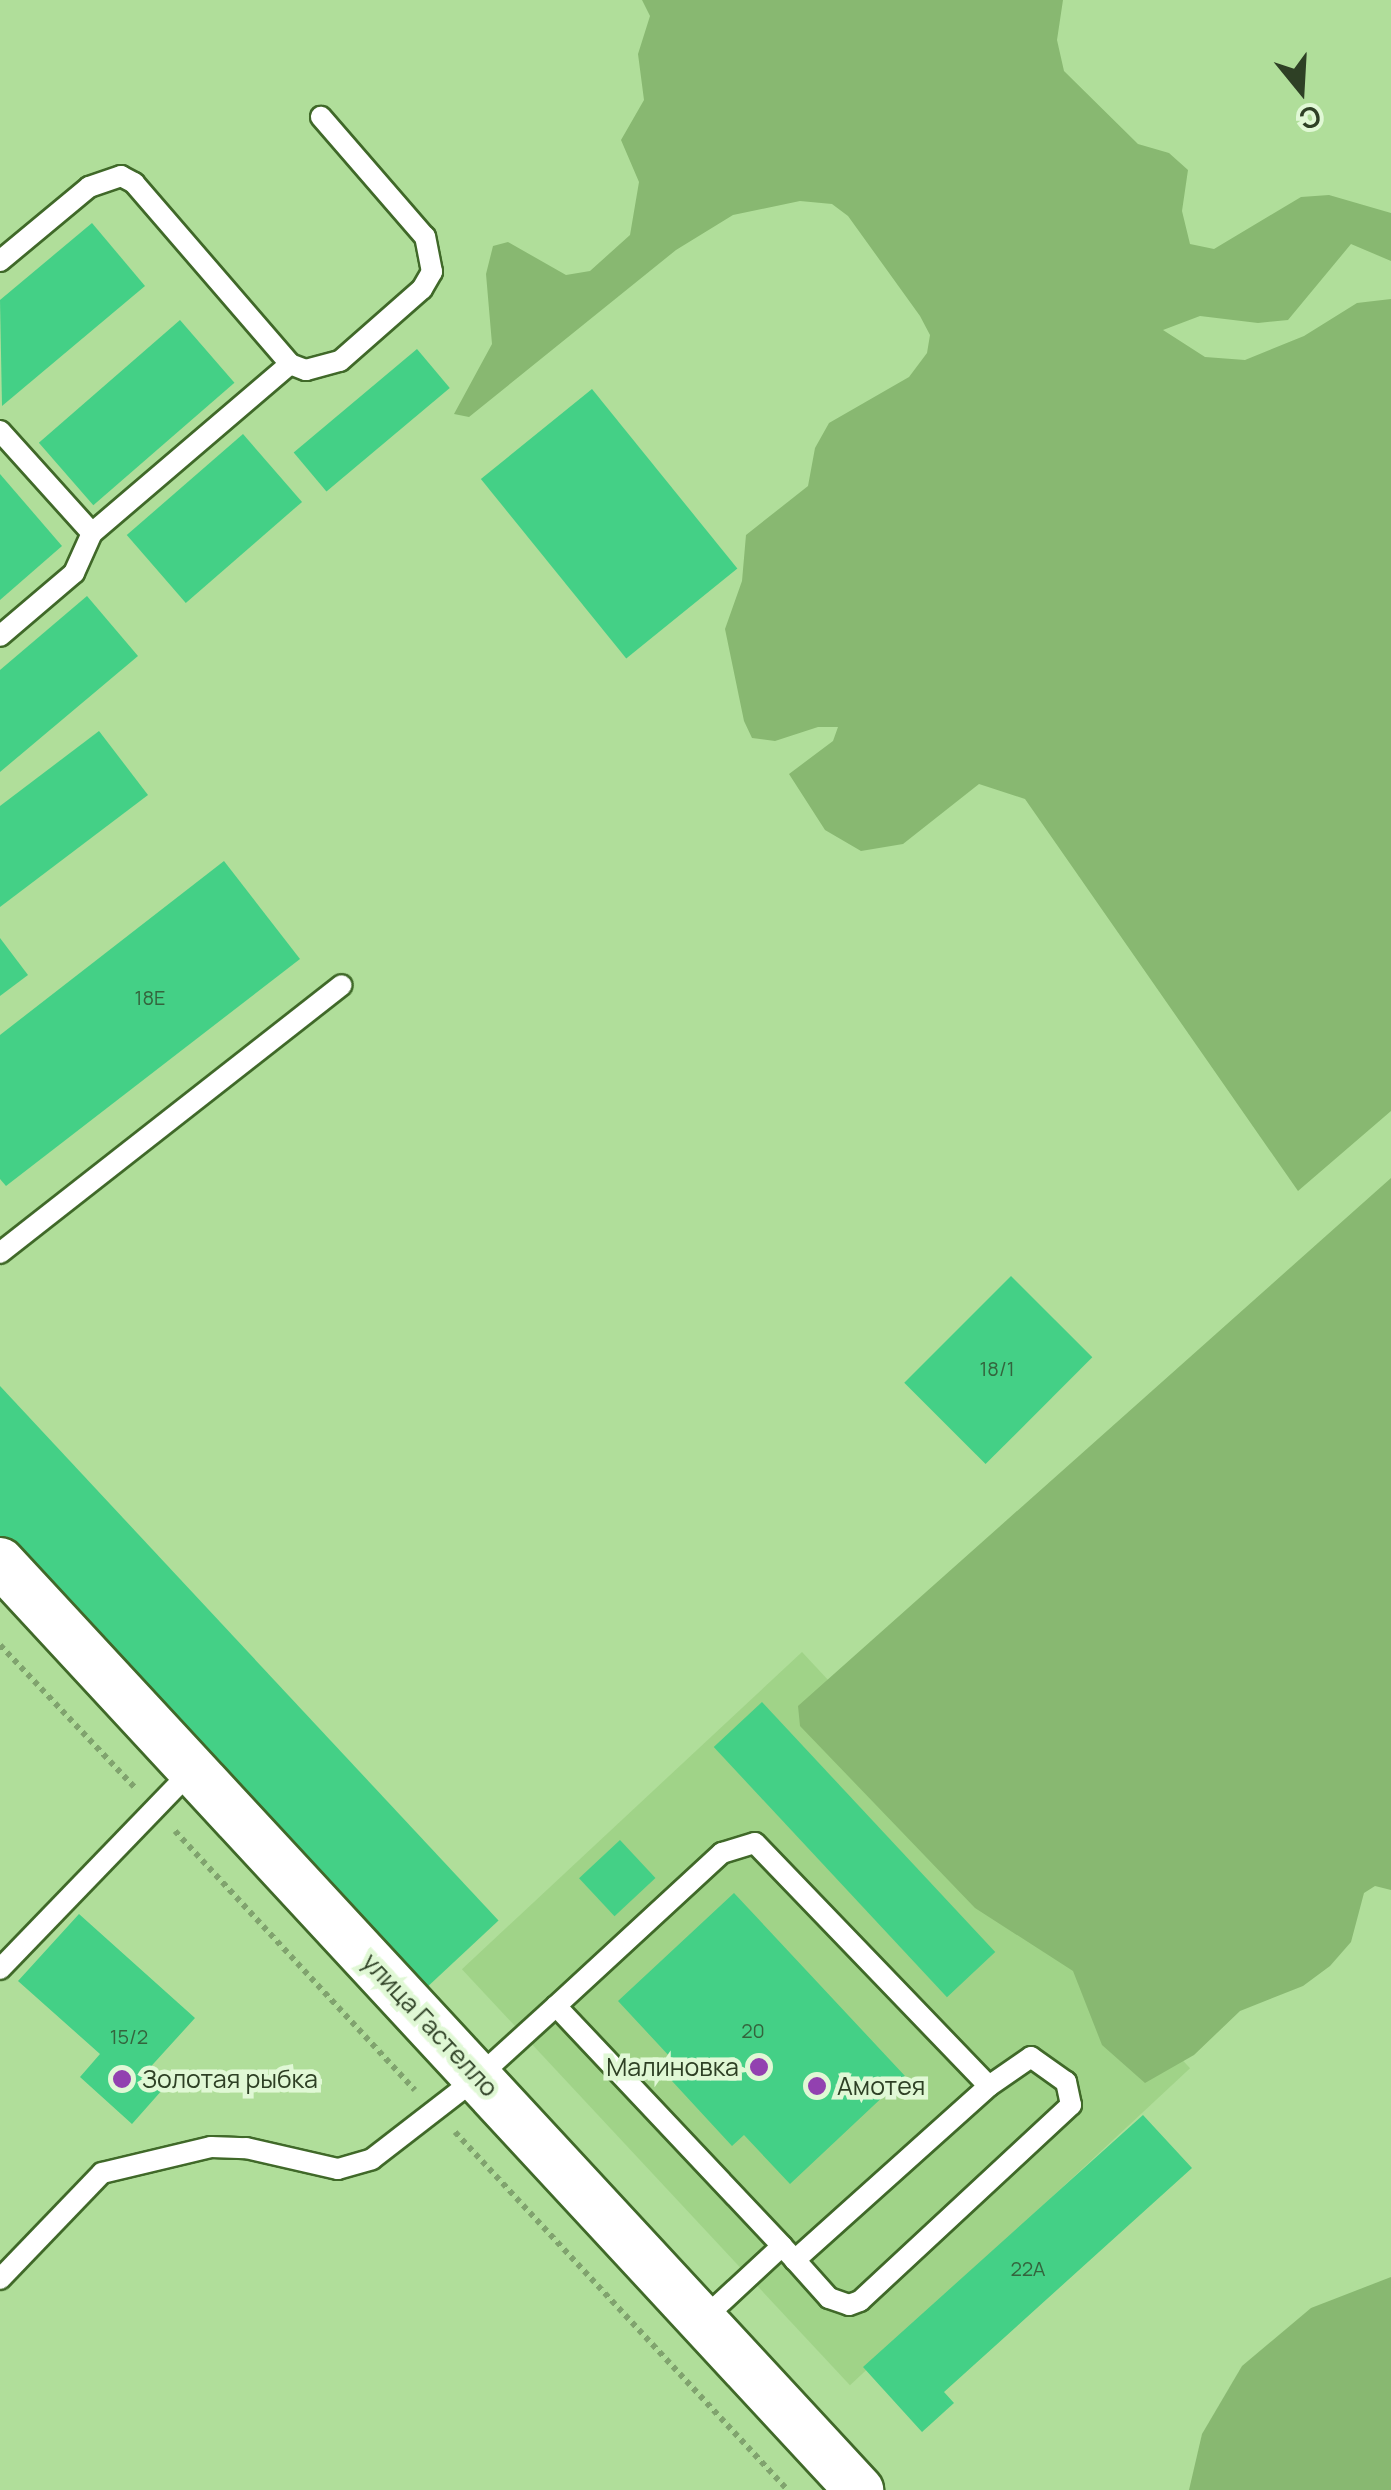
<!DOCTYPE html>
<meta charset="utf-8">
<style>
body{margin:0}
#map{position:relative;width:1391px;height:2490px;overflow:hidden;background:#b0de9a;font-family:Manrope,sans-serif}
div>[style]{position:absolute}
.built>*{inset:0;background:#a0d388;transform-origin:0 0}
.green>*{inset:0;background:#88b871}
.building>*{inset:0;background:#44d086;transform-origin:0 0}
.path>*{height:6px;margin-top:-3px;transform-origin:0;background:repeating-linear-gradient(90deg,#80a36e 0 5px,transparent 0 10px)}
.roads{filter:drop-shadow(2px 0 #406929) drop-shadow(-2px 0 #406929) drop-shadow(0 2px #406929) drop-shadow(0 -2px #406929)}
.service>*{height:20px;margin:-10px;padding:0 10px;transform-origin:10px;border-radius:10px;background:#fff}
.tertiary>*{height:48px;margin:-24px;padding:0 24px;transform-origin:24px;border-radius:24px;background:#fff}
.dots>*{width:28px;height:28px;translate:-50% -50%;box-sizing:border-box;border:5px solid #e0f8d5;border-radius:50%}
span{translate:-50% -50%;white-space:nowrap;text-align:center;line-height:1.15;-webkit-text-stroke:9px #e0f8d5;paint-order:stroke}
.number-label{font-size:20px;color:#34643d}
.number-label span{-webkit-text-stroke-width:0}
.street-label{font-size:25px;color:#2e4025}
.poi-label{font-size:25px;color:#2e4025}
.right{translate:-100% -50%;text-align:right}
.left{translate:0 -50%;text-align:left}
.north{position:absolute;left:1251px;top:40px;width:100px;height:100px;-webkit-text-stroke:8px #e0f8d5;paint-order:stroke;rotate:162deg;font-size:28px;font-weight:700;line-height:40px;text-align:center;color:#2e4025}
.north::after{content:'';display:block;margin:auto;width:35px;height:45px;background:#2e4025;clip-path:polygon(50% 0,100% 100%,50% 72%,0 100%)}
</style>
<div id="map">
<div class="built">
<div style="left:802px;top:1652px;width:569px;height:465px;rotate:47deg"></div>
</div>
<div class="green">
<div style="clip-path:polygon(642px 0,1063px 0,1057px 40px,1064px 71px,1138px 144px,1169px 153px,1188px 170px,1182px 211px,1190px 244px,1214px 249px,1301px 197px,1329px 195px,1391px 213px,1391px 261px,1351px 244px,1288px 320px,1258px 323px,1200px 316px,1163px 330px,1205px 357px,1245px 360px,1304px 336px,1357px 303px,1391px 299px,1391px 1111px,1298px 1191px,1025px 799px,979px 784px,903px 844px,861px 851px,825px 830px,789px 774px,833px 741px,838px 727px,818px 727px,775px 741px,752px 738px,744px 721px,725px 629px,742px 581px,746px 535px,808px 486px,815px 448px,829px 423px,909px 377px,927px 353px,930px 335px,920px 316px,848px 216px,832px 204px,800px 201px,733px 215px,676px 250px,469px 417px,454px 414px,492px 344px,486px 274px,493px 246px,508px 242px,566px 275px,590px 271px,630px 235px,639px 182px,621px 140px,644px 100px,638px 54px,650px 16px)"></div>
<div style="clip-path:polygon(1391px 1178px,1391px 1890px,1375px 1886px,1364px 1893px,1351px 1942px,1330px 1966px,1303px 1986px,1240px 2011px,1194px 2055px,1145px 2083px,1102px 2045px,1073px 1971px,975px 1908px,800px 1726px,798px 1706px)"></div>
<div style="clip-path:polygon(1391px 2277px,1391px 2490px,1189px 2490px,1202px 2434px,1242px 2366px,1311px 2308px)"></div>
</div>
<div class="building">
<div style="clip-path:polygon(92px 223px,145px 286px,2px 406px,0 300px)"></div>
<div style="left:180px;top:320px;width:83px;height:187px;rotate:49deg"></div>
<div style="left:417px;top:349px;width:51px;height:161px;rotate:50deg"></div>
<div style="left:592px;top:389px;width:231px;height:143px;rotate:51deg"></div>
<div style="left:243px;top:434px;width:90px;height:154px;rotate:49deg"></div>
<div style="clip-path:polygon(0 474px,62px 546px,0 600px)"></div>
<div style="clip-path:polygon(87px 596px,138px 656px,0 772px,0 670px)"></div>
<div style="clip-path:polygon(99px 731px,148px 795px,0 907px,0 806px)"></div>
<div style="clip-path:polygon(224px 861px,300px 959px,6px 1186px,0 1179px,0 1035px)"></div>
<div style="clip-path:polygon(0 938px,28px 975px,0 996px)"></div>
<div style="left:1011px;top:1276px;width:115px;height:151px;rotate:45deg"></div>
<div style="left:0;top:1386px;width:731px;height:103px;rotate:47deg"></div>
<div style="left:762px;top:1702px;width:342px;height:66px;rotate:47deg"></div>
<div style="left:620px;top:1840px;width:52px;height:56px;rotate:47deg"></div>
<div style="clip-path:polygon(734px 1893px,905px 2076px,790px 2184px,744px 2135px,732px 2146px,660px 2068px,671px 2058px,618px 2001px)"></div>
<div style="clip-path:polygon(79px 1914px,195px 2018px,145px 2073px,163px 2089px,132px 2124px,80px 2077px,100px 2054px,18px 1981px)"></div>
<div style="clip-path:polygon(1143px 2115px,1192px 2168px,944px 2392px,954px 2403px,922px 2432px,863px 2367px)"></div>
</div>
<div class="path">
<div style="left:0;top:1645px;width:198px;rotate:46.6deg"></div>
<div style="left:175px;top:1831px;width:353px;rotate:47.2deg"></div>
<div style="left:455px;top:2132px;width:489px;rotate:47.1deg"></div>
</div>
<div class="roads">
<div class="service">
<div style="left:0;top:261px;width:116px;rotate:-39.7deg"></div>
<div style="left:89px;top:187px;width:34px;rotate:-19deg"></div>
<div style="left:121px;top:176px;width:15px;rotate:28deg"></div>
<div style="left:134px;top:183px;width:239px;rotate:49.2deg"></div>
<div style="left:290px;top:364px;width:260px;rotate:139.5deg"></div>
<div style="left:92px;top:533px;width:44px;rotate:114.2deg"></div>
<div style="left:74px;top:573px;width:97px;rotate:139.6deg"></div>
<div style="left:290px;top:364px;width:17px;rotate:21deg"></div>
<div style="left:306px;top:370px;width:35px;rotate:-15deg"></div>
<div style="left:340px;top:361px;width:109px;rotate:-41.3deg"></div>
<div style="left:422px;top:289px;width:20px;rotate:-60deg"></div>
<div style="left:432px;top:272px;width:36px;rotate:-101deg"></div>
<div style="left:425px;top:237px;width:159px;rotate:-130.9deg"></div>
<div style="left:0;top:431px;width:137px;rotate:48deg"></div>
<div style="left:0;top:1253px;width:434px;rotate:-38.1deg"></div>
<div style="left:0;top:1969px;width:278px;rotate:-46deg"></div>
<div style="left:556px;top:2006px;width:226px;rotate:-42.7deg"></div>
<div style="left:722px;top:1853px;width:34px;rotate:-17deg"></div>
<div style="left:755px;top:1843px;width:337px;rotate:46.1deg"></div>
<div style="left:989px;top:2086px;width:261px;rotate:138.1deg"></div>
<div style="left:795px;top:2260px;width:19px;rotate:-133deg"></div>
<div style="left:795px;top:2260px;width:51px;rotate:48.2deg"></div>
<div style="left:829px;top:2298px;width:21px;rotate:19deg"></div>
<div style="left:849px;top:2305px;width:12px;rotate:-20deg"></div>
<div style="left:860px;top:2301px;width:288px;rotate:-42.9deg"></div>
<div style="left:1071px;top:2105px;width:24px;rotate:-102deg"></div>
<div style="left:1066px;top:2082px;width:43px;rotate:-144.5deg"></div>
<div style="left:1031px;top:2057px;width:51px;rotate:145.4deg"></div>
<div style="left:0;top:2279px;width:147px;rotate:-46.1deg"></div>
<div style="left:102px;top:2173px;width:112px;rotate:-13.4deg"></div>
<div style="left:211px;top:2147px;width:35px;rotate:2deg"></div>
<div style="left:246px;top:2148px;width:94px;rotate:12.9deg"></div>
<div style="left:338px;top:2169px;width:35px;rotate:-16deg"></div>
<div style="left:372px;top:2159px;width:134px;rotate:-37.7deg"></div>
<div style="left:478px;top:2077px;width:105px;rotate:-42.3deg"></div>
<div style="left:556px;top:2006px;width:330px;rotate:46.7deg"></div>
<div style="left:782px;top:2246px;width:109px;rotate:137.2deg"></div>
</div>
<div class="tertiary">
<div style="left:0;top:1562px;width:1265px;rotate:47.21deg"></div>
</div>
</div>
<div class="dots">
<div style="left:759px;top:2067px;background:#9241b0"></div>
<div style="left:122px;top:2079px;background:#9241b0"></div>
<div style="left:817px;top:2086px;background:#9241b0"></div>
</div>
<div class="number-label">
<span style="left:150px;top:997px">18Е</span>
<span style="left:997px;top:1368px">18/1</span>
<span style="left:753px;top:2030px">20</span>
<span style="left:129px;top:2036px">15/2</span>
<span style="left:1028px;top:2268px">22А</span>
</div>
<div class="street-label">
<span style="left:430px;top:2025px;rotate:47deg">улица Гастелло</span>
</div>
<div class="poi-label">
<span class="right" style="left:739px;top:2067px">Малиновка</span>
<span class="left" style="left:142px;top:2079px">Золотая рыбка</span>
<span class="left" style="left:837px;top:2086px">Амотея</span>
</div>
<div class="north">С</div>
</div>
